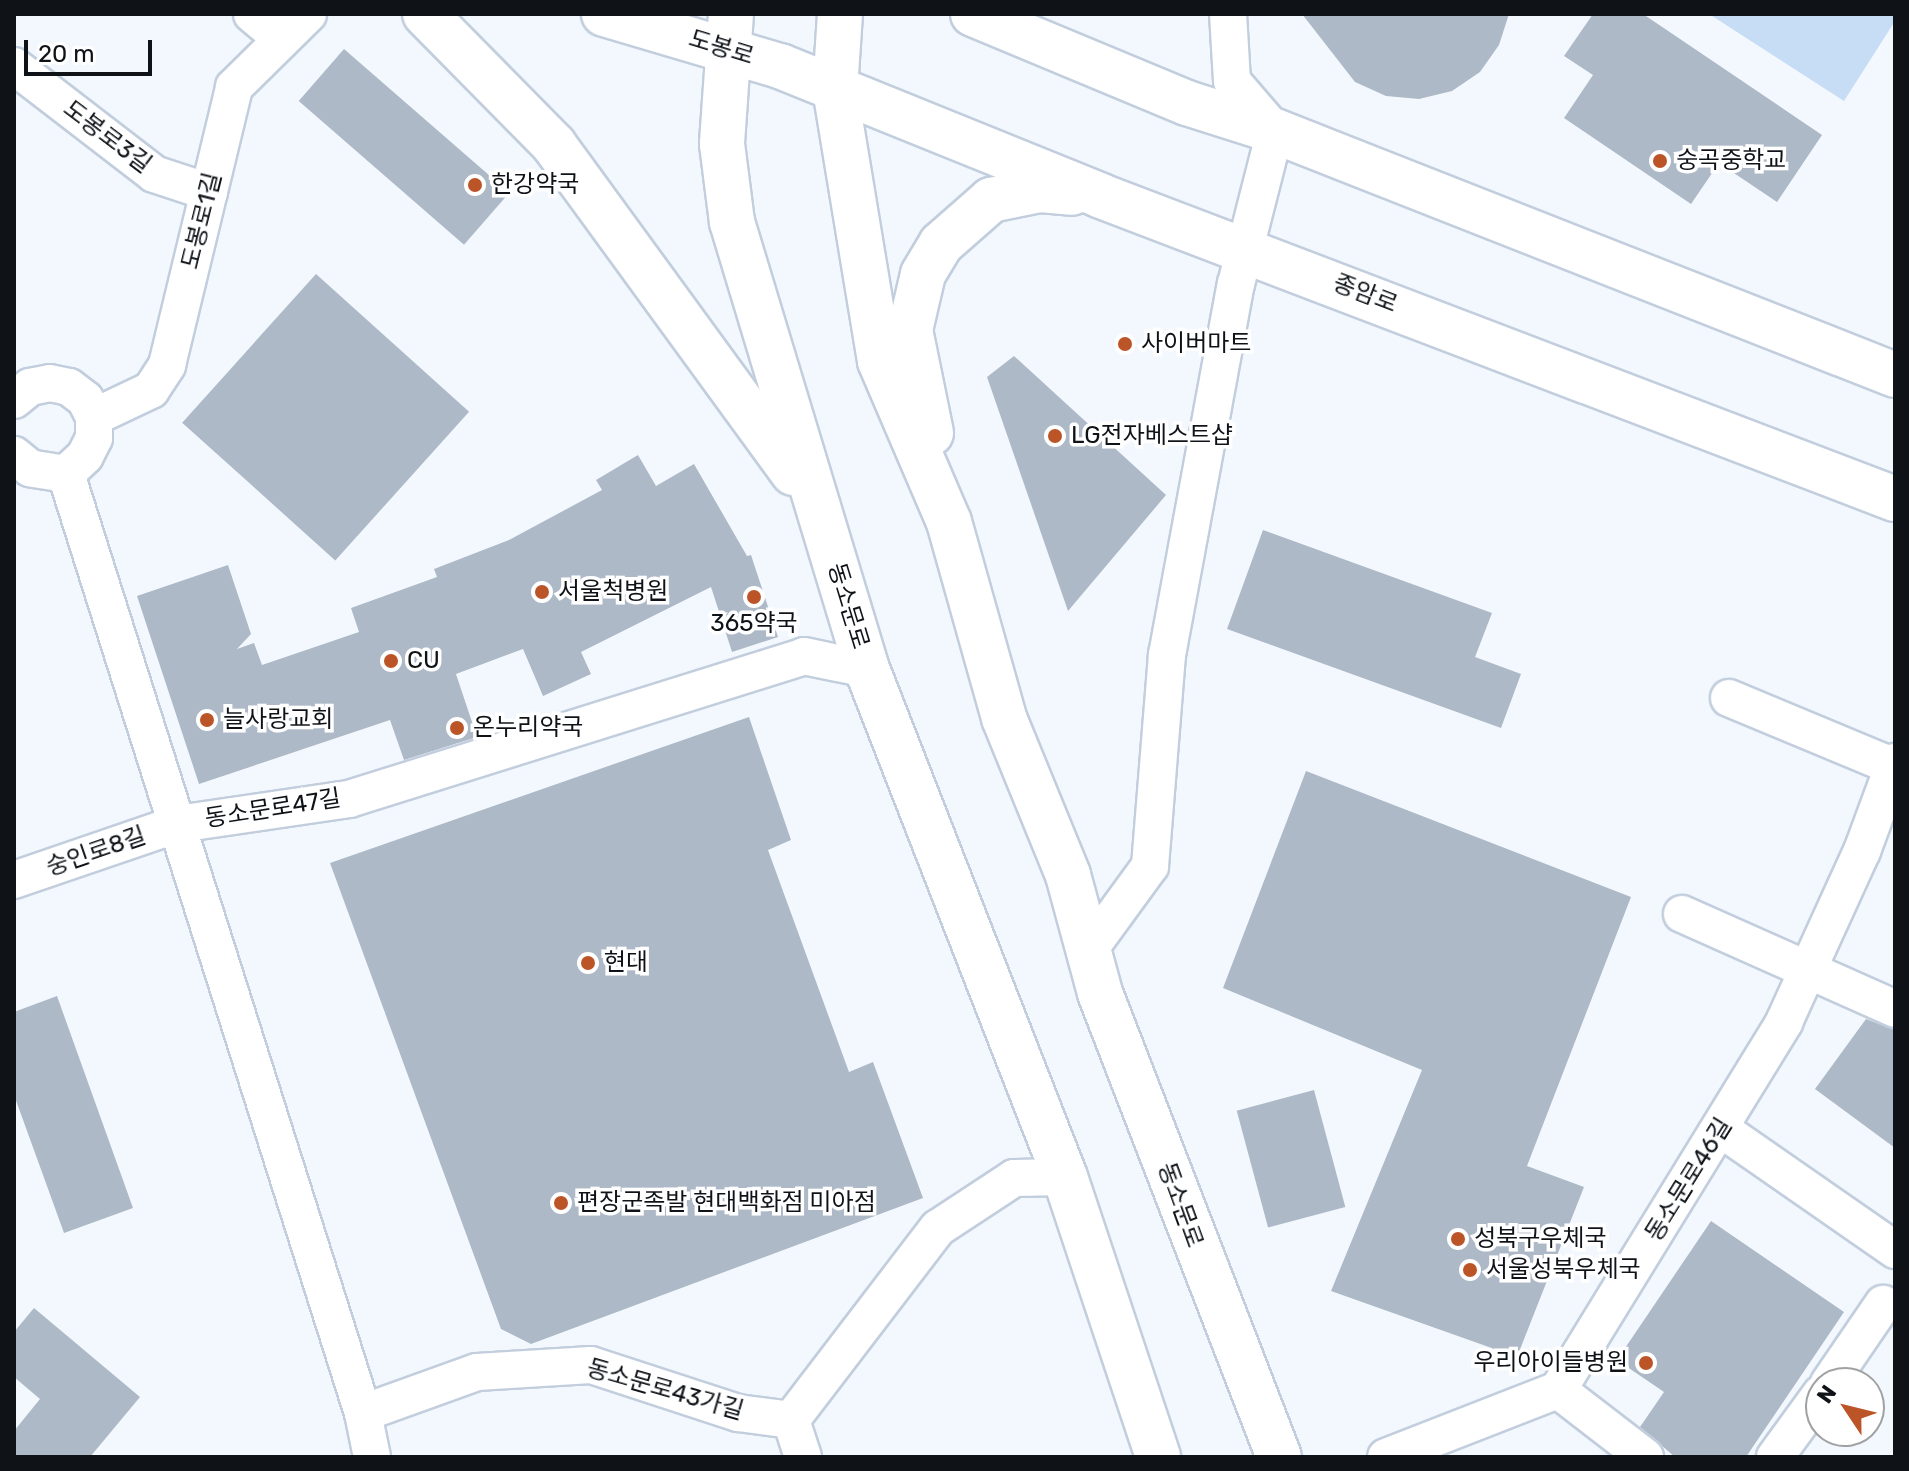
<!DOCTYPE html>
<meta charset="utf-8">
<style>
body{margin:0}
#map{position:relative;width:1909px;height:1471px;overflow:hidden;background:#f3f8fe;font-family:Rubik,"Noto Sans KR",sans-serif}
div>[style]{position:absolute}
.green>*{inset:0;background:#c7dcf5}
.building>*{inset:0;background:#adb9c7;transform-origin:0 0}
.roads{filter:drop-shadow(2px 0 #c2cedd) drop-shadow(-2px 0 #c2cedd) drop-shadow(0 2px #c2cedd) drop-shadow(0 -2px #c2cedd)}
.street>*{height:36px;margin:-18px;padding:0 18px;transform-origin:18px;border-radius:18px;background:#fff}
.primary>*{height:44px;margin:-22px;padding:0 22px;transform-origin:22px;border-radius:22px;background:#fff}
.dots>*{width:22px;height:22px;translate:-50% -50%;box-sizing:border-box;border:4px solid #fff;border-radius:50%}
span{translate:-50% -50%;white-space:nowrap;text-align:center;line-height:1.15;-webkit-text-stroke:7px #fff;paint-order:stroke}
.street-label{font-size:24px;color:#0f1318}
.poi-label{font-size:24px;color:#0f1318}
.left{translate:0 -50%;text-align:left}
.right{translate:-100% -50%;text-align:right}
.frame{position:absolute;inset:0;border:16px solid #0f1318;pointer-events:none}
.north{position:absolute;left:1805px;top:1367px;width:80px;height:80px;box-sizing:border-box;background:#fff;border:2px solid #9fa1a3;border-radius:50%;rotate:305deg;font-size:22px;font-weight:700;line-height:32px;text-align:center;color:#0f1318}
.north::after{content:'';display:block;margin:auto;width:28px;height:36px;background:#bb5528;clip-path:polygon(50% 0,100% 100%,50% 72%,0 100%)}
.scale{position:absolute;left:24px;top:40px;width:128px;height:36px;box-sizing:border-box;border:4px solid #0f1318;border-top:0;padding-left:10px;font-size:24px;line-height:28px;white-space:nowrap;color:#0f1318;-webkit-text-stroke:6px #fff;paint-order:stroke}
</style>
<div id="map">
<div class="green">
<div style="clip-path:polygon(1709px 14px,1895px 14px,1895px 21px,1844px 101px)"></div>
</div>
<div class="building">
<div style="clip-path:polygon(1302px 14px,1509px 14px,1499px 45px,1480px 72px,1452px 91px,1419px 99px,1386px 96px,1355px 82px)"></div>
<div style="clip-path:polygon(1593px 14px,1643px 14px,1822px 135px,1777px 202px,1719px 163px,1691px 204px,1564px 118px,1593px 75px,1564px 56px)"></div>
<div style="left:344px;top:49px;width:219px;height:69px;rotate:41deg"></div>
<div style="left:316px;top:274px;width:206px;height:200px;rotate:42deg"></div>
<div style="clip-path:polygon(1014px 356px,1166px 495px,1068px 611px,987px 377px)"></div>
<div style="clip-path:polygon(638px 455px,656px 486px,694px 464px,747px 556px,751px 555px,778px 637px,732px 652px,711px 587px,581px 652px,591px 674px,543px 696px,523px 649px,456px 674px,477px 737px,404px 760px,390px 720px,199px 784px,137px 596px,228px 565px,251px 634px,237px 649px,254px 643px,262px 665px,359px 632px,351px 608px,437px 577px,434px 569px,509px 540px,602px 490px,596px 480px)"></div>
<div style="clip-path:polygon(1263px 530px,1492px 613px,1475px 657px,1521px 674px,1501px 728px,1227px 629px)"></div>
<div style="clip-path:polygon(749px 717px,791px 840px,768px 850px,849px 1072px,873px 1062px,923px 1198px,531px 1344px,501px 1329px,330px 863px)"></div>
<div style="clip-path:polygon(1306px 771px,1631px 897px,1527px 1166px,1584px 1187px,1517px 1357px,1331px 1291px,1422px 1070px,1223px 988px)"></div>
<div style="clip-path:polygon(57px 996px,133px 1208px,64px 1233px,14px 1095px,14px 1012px)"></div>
<div style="clip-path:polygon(1866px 1019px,1895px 1030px,1895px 1148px,1815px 1089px)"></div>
<div style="left:1314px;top:1090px;width:121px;height:80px;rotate:75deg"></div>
<div style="clip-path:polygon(1711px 1221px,1844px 1312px,1746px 1457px,1675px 1457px,1640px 1427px,1664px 1392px,1617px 1360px)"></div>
<div style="clip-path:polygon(34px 1308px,140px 1397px,90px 1457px,14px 1457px,14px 1431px,40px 1399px,14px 1377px,14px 1332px)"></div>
</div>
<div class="roads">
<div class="street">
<div style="left:252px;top:14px;width:39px;rotate:40deg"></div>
<div style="left:14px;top:66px;width:177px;rotate:37.6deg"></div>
<div style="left:154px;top:174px;width:58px;rotate:18.1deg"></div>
<div style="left:14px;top:400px;width:21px;rotate:-39deg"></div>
<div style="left:30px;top:387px;width:20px;rotate:-11deg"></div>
<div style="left:50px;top:383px;width:19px;rotate:12deg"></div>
<div style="left:69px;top:387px;width:20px;rotate:37deg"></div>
<div style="left:85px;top:399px;width:20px;rotate:63deg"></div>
<div style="left:94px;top:417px;width:21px;rotate:90deg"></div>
<div style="left:94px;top:438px;width:20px;rotate:117deg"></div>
<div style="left:85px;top:456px;width:26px;rotate:137deg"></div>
<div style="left:66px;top:474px;width:36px;rotate:-171deg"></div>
<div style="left:30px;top:468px;width:21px;rotate:-141deg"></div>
<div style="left:94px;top:417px;width:63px;rotate:-25.3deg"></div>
<div style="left:151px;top:390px;width:30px;rotate:-57deg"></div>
<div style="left:167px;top:365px;width:286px;rotate:-76.4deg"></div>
<div style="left:234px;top:87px;width:104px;rotate:-44.6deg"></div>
<div style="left:66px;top:474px;width:985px;rotate:72.45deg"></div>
<div style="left:363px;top:1413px;width:45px;rotate:78.4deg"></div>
<div style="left:1729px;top:698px;width:180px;rotate:22.6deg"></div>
<div style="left:14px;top:880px;width:173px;rotate:-18.9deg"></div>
<div style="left:178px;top:824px;width:173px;rotate:-8.3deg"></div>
<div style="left:349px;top:799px;width:477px;rotate:-17.4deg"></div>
<div style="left:804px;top:656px;width:64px;rotate:11.7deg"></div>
<div style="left:1682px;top:914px;width:233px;rotate:24deg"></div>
<div style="left:1088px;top:951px;width:105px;rotate:-53.9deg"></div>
<div style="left:1150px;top:866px;width:212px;rotate:-85.4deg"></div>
<div style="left:1167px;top:655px;width:377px;rotate:-79.5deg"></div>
<div style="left:1236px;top:284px;width:158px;rotate:-75.7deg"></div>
<div style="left:1275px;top:131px;width:66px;rotate:-130.7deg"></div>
<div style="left:1232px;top:81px;width:67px;rotate:-93.4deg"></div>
<div style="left:1721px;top:1129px;width:212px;rotate:34.8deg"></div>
<div style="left:1829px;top:1383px;width:96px;rotate:-55.6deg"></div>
<div style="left:1558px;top:1390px;width:110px;rotate:37.6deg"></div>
<div style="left:363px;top:1413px;width:121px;rotate:-19.8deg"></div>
<div style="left:477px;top:1372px;width:114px;rotate:-3.5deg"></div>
<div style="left:591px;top:1365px;width:155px;rotate:18.1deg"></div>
<div style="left:738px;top:1413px;width:53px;rotate:7.5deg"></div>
<div style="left:791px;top:1420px;width:242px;rotate:-52.6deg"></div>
<div style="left:938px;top:1228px;width:91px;rotate:-33.3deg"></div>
<div style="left:1014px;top:1178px;width:51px;rotate:-1.1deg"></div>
<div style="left:791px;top:1420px;width:39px;rotate:72deg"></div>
<div style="left:1386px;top:1457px;width:185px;rotate:-21.3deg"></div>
<div style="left:1558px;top:1390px;width:432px;rotate:-58.4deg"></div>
<div style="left:1784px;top:1022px;width:188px;rotate:-65.5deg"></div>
<div style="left:1862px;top:851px;width:95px;rotate:-69.7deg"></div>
<div style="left:1775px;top:1457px;width:78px;rotate:-53.9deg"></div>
</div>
<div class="primary">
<div style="left:425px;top:14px;width:184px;rotate:45.4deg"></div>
<div style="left:554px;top:145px;width:406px;rotate:53.9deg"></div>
<div style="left:604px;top:14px;width:184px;rotate:16.5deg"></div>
<div style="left:780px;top:66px;width:346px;rotate:22deg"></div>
<div style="left:1101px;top:196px;width:850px;rotate:20.89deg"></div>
<div style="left:731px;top:14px;width:130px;rotate:94deg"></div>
<div style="left:722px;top:144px;width:79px;rotate:82.7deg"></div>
<div style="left:732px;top:222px;width:467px;rotate:73.2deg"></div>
<div style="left:867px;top:669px;width:545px;rotate:68.71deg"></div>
<div style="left:1065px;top:1177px;width:295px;rotate:71.6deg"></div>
<div style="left:840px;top:14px;width:75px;rotate:93.8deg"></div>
<div style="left:835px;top:89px;width:276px;rotate:80.6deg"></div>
<div style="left:880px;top:361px;width:175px;rotate:66.8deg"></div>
<div style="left:949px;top:522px;width:204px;rotate:74.3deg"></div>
<div style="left:1004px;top:718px;width:170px;rotate:67.8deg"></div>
<div style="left:1068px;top:875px;width:122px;rotate:74.8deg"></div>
<div style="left:1100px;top:993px;width:497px;rotate:68.9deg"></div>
<div style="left:973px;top:14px;width:232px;rotate:22.6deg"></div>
<div style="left:1187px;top:103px;width:92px;rotate:17.7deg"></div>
<div style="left:1275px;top:131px;width:666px;rotate:21.48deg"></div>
<div style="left:931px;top:433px;width:105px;rotate:-101.5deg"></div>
<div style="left:910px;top:330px;width:57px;rotate:-76.9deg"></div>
<div style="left:923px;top:274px;width:35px;rotate:-59deg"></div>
<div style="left:941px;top:244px;width:67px;rotate:-41.3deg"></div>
<div style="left:991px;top:200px;width:50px;rotate:-11.5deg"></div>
<div style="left:1040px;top:190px;width:32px;rotate:5deg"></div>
</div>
</div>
<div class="dots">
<div style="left:1660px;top:161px;background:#bb5528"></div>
<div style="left:475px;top:185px;background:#bb5528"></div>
<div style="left:1125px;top:344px;background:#bb5528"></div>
<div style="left:1055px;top:436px;background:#bb5528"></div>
<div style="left:542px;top:592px;background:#bb5528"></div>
<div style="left:754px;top:597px;background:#bb5528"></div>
<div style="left:391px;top:661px;background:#bb5528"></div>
<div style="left:207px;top:720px;background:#bb5528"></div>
<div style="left:457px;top:728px;background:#bb5528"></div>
<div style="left:588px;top:963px;background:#bb5528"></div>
<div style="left:561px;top:1203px;background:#bb5528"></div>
<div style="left:1458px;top:1239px;background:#bb5528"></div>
<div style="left:1470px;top:1270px;background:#bb5528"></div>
<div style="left:1646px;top:1363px;background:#bb5528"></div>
</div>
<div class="street-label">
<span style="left:721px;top:48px;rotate:17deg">도봉로</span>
<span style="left:107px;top:137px;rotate:37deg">도봉로3길</span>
<span style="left:202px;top:221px;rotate:-76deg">도봉로1길</span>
<span style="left:1365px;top:294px;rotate:21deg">종암로</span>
<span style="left:848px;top:606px;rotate:73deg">동소문로</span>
<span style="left:273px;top:809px;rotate:-9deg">동소문로47길</span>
<span style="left:96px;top:852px;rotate:-19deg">숭인로8길</span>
<span style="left:1689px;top:1180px;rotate:-58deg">동소문로46길</span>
<span style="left:1180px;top:1205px;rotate:70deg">동소문로</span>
<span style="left:665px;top:1390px;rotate:16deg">동소문로43가길</span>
</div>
<div class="poi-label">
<span class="left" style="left:1676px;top:161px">숭곡중학교</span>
<span class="left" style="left:491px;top:185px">한강약국</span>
<span class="left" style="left:1141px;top:344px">사이버마트</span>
<span class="left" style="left:1071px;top:436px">LG전자베스트샵</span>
<span class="left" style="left:558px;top:592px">서울척병원</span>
<span style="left:754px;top:624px">365약국</span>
<span class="left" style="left:407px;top:661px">CU</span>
<span class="left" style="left:223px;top:720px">늘사랑교회</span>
<span class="left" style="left:473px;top:728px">온누리약국</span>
<span class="left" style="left:604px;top:963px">현대</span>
<span class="left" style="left:577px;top:1203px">편장군족발 현대백화점 미아점</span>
<span class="left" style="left:1474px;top:1239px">성북구우체국</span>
<span class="left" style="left:1486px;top:1270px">서울성북우체국</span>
<span class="right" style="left:1628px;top:1363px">우리아이들병원</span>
</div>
<div class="frame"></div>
<div class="north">N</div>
<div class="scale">20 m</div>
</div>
